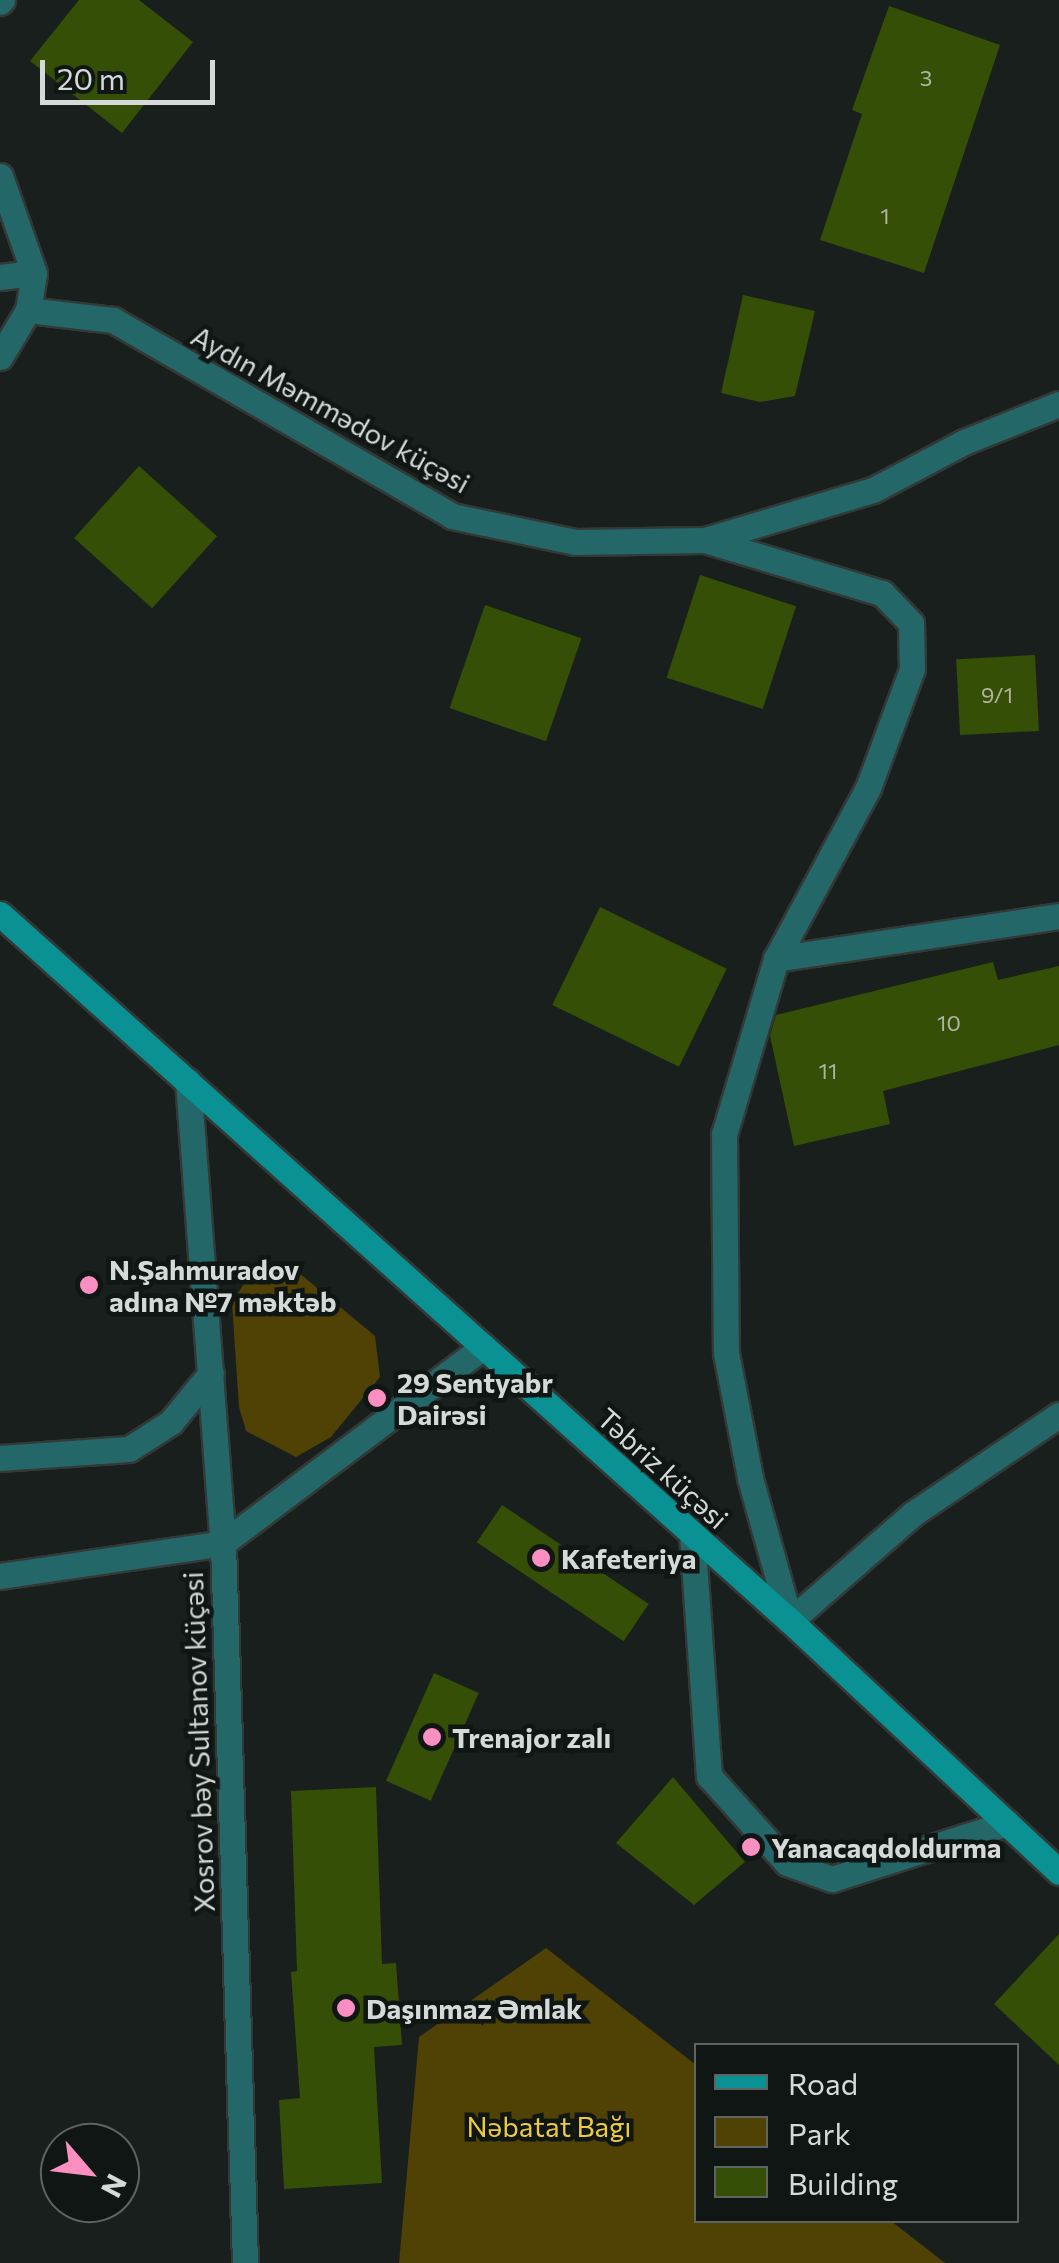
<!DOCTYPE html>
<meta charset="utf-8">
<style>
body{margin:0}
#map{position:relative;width:1059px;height:2263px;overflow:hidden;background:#191f1c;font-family:Commissioner,sans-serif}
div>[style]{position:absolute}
.green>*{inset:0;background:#504204}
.building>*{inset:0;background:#354f06;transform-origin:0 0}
.roads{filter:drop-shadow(2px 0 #333936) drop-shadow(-2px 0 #333936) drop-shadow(0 2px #333936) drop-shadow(0 -2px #333936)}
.lane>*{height:25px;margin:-12.5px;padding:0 12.5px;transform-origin:12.5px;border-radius:12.5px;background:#246769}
.street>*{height:25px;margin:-12.5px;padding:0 12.5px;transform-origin:12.5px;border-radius:12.5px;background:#246769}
.secondary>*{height:25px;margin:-12.5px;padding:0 12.5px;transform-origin:12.5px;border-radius:12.5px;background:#099194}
.dots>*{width:28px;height:28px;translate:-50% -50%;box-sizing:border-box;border:5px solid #101613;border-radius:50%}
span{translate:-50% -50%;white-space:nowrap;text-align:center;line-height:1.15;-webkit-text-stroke:9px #101613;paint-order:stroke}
.number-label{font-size:22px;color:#adb6a3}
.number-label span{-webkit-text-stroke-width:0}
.street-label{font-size:28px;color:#d5d9d7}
.poi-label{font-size:28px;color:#d5d9d7;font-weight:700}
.left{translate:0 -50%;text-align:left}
.park-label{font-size:28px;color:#edcb40}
.legend{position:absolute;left:694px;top:2043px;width:325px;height:180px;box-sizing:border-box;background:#101613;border:2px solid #5f6461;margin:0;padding:12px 18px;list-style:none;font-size:30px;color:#d5d9d7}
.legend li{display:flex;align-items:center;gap:20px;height:50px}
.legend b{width:50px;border:2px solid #5f6461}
.north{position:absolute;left:40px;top:2123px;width:100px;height:100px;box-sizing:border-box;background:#101613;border:2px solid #5f6461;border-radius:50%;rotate:118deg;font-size:28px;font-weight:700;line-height:40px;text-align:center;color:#d5d9d7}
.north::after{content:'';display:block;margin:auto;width:35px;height:45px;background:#fc8fc1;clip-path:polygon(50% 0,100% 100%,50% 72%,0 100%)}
.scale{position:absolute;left:40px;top:60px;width:175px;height:45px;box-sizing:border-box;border:5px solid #d5d9d7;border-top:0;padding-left:12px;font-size:30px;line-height:35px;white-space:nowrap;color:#d5d9d7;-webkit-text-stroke:8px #101613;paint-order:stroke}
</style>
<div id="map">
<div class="green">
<div style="clip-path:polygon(271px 1265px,292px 1267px,375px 1336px,380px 1377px,331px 1437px,296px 1457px,246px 1431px,239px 1407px,232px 1303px,248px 1277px)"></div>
<div style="clip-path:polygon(546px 1948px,696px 2065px,696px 2220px,891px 2221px,945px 2263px,399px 2263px,419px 2037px)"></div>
</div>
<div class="building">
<div style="clip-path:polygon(79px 0,139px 0,193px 42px,122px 133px,30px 61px)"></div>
<div style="clip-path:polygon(889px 6px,1000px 45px,924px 273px,820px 240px,862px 114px,852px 110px)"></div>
<div style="clip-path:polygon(743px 295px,815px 311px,795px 396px,760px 402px,721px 393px)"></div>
<div style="left:139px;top:466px;width:105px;height:97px;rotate:42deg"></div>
<div style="left:700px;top:575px;width:101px;height:108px;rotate:18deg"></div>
<div style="left:485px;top:605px;width:102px;height:109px;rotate:19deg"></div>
<div style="left:1035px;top:655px;width:76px;height:79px;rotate:87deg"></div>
<div style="left:600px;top:907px;width:141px;height:109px;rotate:26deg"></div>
<div style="clip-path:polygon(993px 962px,998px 980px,1059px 966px,1059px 1045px,883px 1091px,890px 1124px,794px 1146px,770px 1036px,776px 1015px)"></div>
<div style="left:502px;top:1505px;width:177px;height:45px;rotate:34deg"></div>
<div style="left:434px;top:1673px;width:49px;height:118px;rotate:24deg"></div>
<div style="clip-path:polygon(673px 1777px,745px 1862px,694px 1905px,616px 1843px)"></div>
<div style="clip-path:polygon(376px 1787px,382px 1964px,396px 1963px,402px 2045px,374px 2047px,382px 2183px,284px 2189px,279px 2100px,300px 2098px,291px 1972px,297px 1971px,291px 1791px)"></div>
<div style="clip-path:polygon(1059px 1934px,1059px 2065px,994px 2004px)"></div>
</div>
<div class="roads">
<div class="lane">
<div style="left:0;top:277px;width:34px;rotate:-7deg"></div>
<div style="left:692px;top:1534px;width:243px;rotate:86deg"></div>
<div style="left:709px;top:1776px;width:117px;rotate:48.1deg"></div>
<div style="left:787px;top:1863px;width:48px;rotate:19.6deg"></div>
<div style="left:832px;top:1879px;width:184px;rotate:-17.7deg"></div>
<div style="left:0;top:1576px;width:225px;rotate:-8.4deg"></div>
</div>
<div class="street">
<div style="left:0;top:2px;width:3px;rotate:-45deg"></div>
<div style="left:0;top:176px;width:103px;rotate:70.7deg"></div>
<div style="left:34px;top:273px;width:37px;rotate:99deg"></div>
<div style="left:0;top:357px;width:55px;rotate:-59.2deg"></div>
<div style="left:28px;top:310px;width:86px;rotate:6.7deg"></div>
<div style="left:113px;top:320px;width:392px;rotate:30deg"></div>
<div style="left:452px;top:516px;width:126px;rotate:11.9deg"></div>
<div style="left:575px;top:542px;width:130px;rotate:-0.9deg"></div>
<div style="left:705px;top:540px;width:175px;rotate:-16.6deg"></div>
<div style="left:873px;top:490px;width:103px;rotate:-27.8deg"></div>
<div style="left:964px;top:442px;width:102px;rotate:-21.8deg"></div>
<div style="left:705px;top:540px;width:185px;rotate:16.7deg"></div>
<div style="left:882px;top:593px;width:42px;rotate:46deg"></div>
<div style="left:911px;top:623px;width:46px;rotate:88.8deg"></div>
<div style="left:912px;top:669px;width:127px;rotate:110.3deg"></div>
<div style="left:868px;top:788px;width:194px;rotate:118.3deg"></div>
<div style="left:1059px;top:916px;width:286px;rotate:171.4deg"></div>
<div style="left:776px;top:959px;width:183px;rotate:106.5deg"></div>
<div style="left:724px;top:1134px;width:219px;rotate:89.5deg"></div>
<div style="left:726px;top:1353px;width:127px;rotate:79.1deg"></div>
<div style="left:750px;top:1478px;width:148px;rotate:74.4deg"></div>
<div style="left:790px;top:1621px;width:164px;rotate:-41.1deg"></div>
<div style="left:914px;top:1513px;width:175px;rotate:-34.1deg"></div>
<div style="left:188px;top:1081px;width:463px;rotate:85.7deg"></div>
<div style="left:0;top:1458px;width:129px;rotate:-4deg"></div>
<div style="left:129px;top:1449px;width:50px;rotate:-32.7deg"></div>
<div style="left:171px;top:1422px;width:63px;rotate:-50.8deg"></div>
<div style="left:245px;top:2263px;width:720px;rotate:-91.75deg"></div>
<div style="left:223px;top:1543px;width:324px;rotate:-37deg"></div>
</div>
<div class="secondary">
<div style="left:0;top:914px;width:1060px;rotate:41.83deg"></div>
<div style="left:790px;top:1621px;width:368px;rotate:43deg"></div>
</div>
</div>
<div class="dots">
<div style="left:89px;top:1285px;background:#fc8fc1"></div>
<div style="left:377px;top:1398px;background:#fc8fc1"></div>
<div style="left:541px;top:1558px;background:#fc8fc1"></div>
<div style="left:432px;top:1737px;background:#fc8fc1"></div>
<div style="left:751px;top:1847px;background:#fc8fc1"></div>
<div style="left:346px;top:2008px;background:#fc8fc1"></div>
</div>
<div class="number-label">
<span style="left:926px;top:78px">3</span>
<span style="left:885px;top:216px">1</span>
<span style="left:997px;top:695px">9/1</span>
<span style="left:949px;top:1023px">10</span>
<span style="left:828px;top:1071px">11</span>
</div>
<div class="street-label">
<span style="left:331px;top:409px;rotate:29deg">Aydın Məmmədov küçəsi</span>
<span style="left:663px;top:1468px;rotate:42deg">Təbriz küçəsi</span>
<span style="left:198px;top:1742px;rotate:-92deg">Xosrov bəy Sultanov küçəsi</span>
</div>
<div class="poi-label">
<span class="left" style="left:109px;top:1285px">N.Şahmuradov<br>adına №7 məktəb</span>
<span class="left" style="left:397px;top:1398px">29 Sentyabr<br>Dairəsi</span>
<span class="left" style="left:561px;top:1558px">Kafeteriya</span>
<span class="left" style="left:452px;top:1737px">Trenajor zalı</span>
<span class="left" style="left:771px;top:1847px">Yanacaqdoldurma</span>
<span class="left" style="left:366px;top:2008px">Daşınmaz Əmlak</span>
</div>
<div class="park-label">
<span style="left:549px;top:2126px">Nəbatat Bağı</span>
</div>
<ul class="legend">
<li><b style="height:12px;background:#099194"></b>Road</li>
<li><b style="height:28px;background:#504204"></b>Park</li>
<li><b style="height:28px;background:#354f06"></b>Building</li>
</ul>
<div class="north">N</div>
<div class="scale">20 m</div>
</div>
